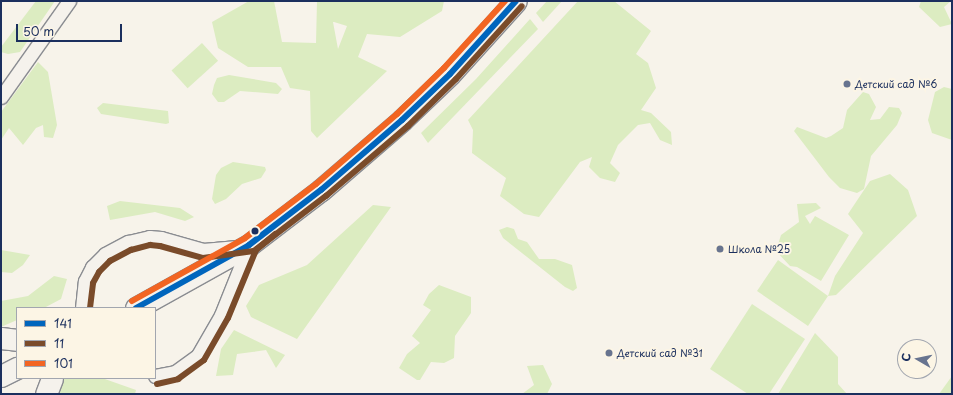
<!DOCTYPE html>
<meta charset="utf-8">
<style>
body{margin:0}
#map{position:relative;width:953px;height:395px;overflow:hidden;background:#f7f3ea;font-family:"Playpen Sans",sans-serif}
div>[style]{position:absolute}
.green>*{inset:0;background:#dcecc1;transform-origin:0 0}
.roads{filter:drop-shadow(1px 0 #8a8c91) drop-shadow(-1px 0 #8a8c91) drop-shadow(0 1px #8a8c91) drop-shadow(0 -1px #8a8c91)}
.street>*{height:13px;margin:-6.5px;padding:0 6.5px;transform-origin:6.5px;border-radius:6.5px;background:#f5f2ec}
.primary>*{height:21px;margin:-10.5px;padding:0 10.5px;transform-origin:10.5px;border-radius:10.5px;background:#f5f2ec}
.bus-1>*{height:6px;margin:-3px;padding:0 3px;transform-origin:3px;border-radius:3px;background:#0065bd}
.bus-2>*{height:6px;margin:-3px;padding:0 3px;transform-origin:3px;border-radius:3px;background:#7a4b2a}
.bus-3>*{height:6px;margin:-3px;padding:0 3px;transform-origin:3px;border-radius:3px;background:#f26522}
.dots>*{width:11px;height:11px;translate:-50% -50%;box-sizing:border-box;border:2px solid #fcf5e5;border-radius:50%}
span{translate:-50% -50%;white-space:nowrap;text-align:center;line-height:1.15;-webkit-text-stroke:4px #fcf5e5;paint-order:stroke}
.poi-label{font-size:10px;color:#1b2f5e}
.left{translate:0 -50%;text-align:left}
.frame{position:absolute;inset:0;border:2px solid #1b2f5e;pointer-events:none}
.legend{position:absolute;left:16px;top:307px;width:140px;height:72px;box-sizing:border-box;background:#fcf5e5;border:1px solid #a2a6af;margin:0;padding:5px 7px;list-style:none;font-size:12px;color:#1b2f5e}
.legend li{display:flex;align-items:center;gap:8px;height:20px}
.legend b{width:20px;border:1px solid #a2a6af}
.north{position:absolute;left:897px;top:339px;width:40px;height:40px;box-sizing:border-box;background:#fcf5e5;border:1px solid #a2a6af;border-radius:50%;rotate:279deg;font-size:11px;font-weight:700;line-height:16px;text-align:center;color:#1b2f5e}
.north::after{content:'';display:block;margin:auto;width:14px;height:18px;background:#68748f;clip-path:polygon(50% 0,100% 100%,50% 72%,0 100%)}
.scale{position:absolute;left:16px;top:24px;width:106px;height:18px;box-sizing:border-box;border:2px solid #1b2f5e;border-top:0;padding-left:5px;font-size:12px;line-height:14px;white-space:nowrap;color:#1b2f5e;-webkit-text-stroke:3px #fcf5e5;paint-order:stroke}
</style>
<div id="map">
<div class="green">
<div style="clip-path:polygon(36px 1px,55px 1px,20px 52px,8px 54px,1px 52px,1px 47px)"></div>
<div style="clip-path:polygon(evenodd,249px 1px,274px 1px,282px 42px,316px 43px,317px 1px,444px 1px,442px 11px,400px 37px,367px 34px,358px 57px,387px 71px,317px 138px,311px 131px,310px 91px,290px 88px,281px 67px,248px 67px,218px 48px,212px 22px,249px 1px,334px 22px,347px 26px,338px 49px,333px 22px,334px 22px)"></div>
<div style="clip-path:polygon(547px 1px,562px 1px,543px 22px,536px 13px)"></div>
<div style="clip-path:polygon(578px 1px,614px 1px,651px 31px,636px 54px,648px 63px,656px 88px,641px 110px,651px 113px,671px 132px,672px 145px,660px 140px,650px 123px,638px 125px,618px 145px,610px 163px,620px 173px,615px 182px,600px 178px,589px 167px,592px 157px,580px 162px,539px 217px,524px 214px,500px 196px,506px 178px,472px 153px,473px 130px,468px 120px)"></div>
<div style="clip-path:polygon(921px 1px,951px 1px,944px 7px,952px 24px,940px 27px,919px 7px)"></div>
<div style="clip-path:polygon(530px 19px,538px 29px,428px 143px,421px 133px,476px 79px)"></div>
<div style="left:202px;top:43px;width:24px;height:41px;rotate:48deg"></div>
<div style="clip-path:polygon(38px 62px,48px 72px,57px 125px,53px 138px,44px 137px,43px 125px,36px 128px,23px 145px,9px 128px,1px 140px,1px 112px)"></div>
<div style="clip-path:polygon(229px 75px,276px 83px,282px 89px,278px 94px,240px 91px,224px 102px,218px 102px,212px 94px,214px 85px,217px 78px)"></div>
<div style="clip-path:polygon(944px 87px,952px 89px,952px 140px,932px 133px,928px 120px,935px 92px)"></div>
<div style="clip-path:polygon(863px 92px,869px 94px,876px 107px,870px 120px,880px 119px,889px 107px,899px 108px,902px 113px,897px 125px,871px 156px,864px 189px,857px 193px,840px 188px,829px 177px,794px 131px,797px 127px,826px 138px,831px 136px,843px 128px,847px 110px)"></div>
<div style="clip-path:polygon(103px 103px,168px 111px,169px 123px,166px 124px,101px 114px,97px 108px)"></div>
<div style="clip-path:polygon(233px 162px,265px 167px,266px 170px,261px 178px,242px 184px,226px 199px,215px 204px,212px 199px,216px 175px,221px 168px)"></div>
<div style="clip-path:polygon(890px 174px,908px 190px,917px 216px,836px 295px,828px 296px,808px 326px,757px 291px,778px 260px,828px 296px,835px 276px,863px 233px,848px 214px,870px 181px)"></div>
<div style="clip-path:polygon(120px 201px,180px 208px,194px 217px,185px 221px,155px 212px,110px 220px,107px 206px)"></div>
<div style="clip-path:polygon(816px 203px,821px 208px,805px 216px,810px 224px,815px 216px,849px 235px,821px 281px,797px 267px,790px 266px,776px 251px,781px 235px,799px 222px,797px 204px)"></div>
<div style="clip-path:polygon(373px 205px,391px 207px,297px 339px,251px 317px,246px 306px,259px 285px,307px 265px)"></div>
<div style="clip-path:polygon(507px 227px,514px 229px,518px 239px,527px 242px,539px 259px,555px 259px,572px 265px,577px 288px,573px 291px,565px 287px,503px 238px,499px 230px)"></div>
<div style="clip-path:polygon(1px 250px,30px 255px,23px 265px,12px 273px,1px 272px)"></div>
<div style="clip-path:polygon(54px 276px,67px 279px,61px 299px,44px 308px,17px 308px,17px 320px,1px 327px,1px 301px,28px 296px)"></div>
<div style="clip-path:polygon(439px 285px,471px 297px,471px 313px,455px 336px,454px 358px,444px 363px,431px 362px,420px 380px,417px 380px,399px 368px,407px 354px,420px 343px,412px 336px,431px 310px,423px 305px,429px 294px)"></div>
<div style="clip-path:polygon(752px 304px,805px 339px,769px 394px,748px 394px,710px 369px)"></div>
<div style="clip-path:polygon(234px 330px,285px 355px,276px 368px,266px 350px,237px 354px,233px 375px,216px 376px,221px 349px)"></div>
<div style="clip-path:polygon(815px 333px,838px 357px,838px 384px,847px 394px,778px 394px)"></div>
<div style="clip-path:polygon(543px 365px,552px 384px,547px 394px,522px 394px,534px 385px,527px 366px)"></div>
<div style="clip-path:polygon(952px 376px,952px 394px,939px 394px)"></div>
<div style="clip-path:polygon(62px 378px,102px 378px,136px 390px,135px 394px,56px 394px)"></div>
</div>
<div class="roads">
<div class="street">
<div style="left:1px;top:97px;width:118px;rotate:-54.7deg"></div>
<div style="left:82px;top:308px;width:27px;rotate:-84deg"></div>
<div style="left:85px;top:281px;width:16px;rotate:-63deg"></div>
<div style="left:92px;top:267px;width:18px;rotate:-45deg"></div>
<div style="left:105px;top:254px;width:26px;rotate:-28deg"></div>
<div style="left:128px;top:242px;width:22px;rotate:-13deg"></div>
<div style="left:149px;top:237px;width:12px;rotate:5deg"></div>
<div style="left:161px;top:238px;width:44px;rotate:15.9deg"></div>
<div style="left:203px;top:250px;width:34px;rotate:-5deg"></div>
<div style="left:155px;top:376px;width:20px;rotate:-11deg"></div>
<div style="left:175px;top:372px;width:29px;rotate:-36deg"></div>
<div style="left:198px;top:355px;width:46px;rotate:-60.1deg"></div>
<div style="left:221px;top:315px;width:75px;rotate:-68.2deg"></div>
</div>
<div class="primary">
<div style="left:136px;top:308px;width:129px;rotate:-29.1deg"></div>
<div style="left:249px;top:245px;width:91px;rotate:-37.4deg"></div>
<div style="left:321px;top:190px;width:107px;rotate:-40.8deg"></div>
<div style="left:402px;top:120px;width:66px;rotate:-43.8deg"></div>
<div style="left:450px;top:74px;width:98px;rotate:-47.9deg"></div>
<div style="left:1px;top:338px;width:16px;rotate:7deg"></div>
<div style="left:1px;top:376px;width:18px;rotate:-27deg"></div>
<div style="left:46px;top:394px;width:17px;rotate:-69deg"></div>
</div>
</div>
<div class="bus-1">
<div style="left:136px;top:308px;width:129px;rotate:-29.1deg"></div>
<div style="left:249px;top:245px;width:91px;rotate:-37.4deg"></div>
<div style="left:321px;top:190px;width:107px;rotate:-40.8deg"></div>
<div style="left:402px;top:120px;width:66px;rotate:-43.8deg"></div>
<div style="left:450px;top:74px;width:98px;rotate:-47.9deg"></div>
</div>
<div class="bus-2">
<div style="left:90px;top:308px;width:25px;rotate:-83deg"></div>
<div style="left:93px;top:283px;width:13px;rotate:-61deg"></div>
<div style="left:99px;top:272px;width:16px;rotate:-45deg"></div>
<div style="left:110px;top:261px;width:24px;rotate:-28deg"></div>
<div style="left:131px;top:250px;width:20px;rotate:-15deg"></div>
<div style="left:150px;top:245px;width:10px;rotate:6deg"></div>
<div style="left:160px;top:246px;width:45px;rotate:15.6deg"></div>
<div style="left:203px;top:258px;width:51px;rotate:-7.8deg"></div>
<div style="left:254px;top:251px;width:91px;rotate:-37.4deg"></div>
<div style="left:326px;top:196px;width:108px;rotate:-40.5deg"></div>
<div style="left:408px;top:126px;width:67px;rotate:-44.4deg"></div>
<div style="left:456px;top:79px;width:98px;rotate:-47.9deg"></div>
<div style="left:157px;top:384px;width:22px;rotate:-13deg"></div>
<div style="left:178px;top:379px;width:32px;rotate:-36deg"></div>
<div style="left:204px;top:360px;width:48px;rotate:-60.3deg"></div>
<div style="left:228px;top:318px;width:74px;rotate:-67.6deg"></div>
<div style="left:256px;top:250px;width:25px;rotate:-40deg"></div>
</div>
<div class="bus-3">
<div style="left:132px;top:301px;width:129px;rotate:-29.1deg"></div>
<div style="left:245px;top:238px;width:89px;rotate:-37.3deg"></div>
<div style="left:316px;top:184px;width:107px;rotate:-40.8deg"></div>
<div style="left:397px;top:114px;width:66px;rotate:-44.4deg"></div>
<div style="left:444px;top:68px;width:91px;rotate:-47.7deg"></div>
</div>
<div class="dots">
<div style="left:847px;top:84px;background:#68748f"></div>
<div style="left:255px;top:231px;background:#1b2f5e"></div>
<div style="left:720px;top:249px;background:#68748f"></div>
<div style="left:609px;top:353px;background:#68748f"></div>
</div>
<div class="poi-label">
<span class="left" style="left:855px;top:84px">Детский сад №6</span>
<span class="left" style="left:728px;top:249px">Школа №25</span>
<span class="left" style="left:617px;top:353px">Детский сад №31</span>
</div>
<div class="frame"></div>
<ul class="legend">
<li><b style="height:5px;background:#0065bd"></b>141</li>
<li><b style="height:5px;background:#7a4b2a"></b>11</li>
<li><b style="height:5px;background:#f26522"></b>101</li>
</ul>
<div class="north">С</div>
<div class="scale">50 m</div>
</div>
